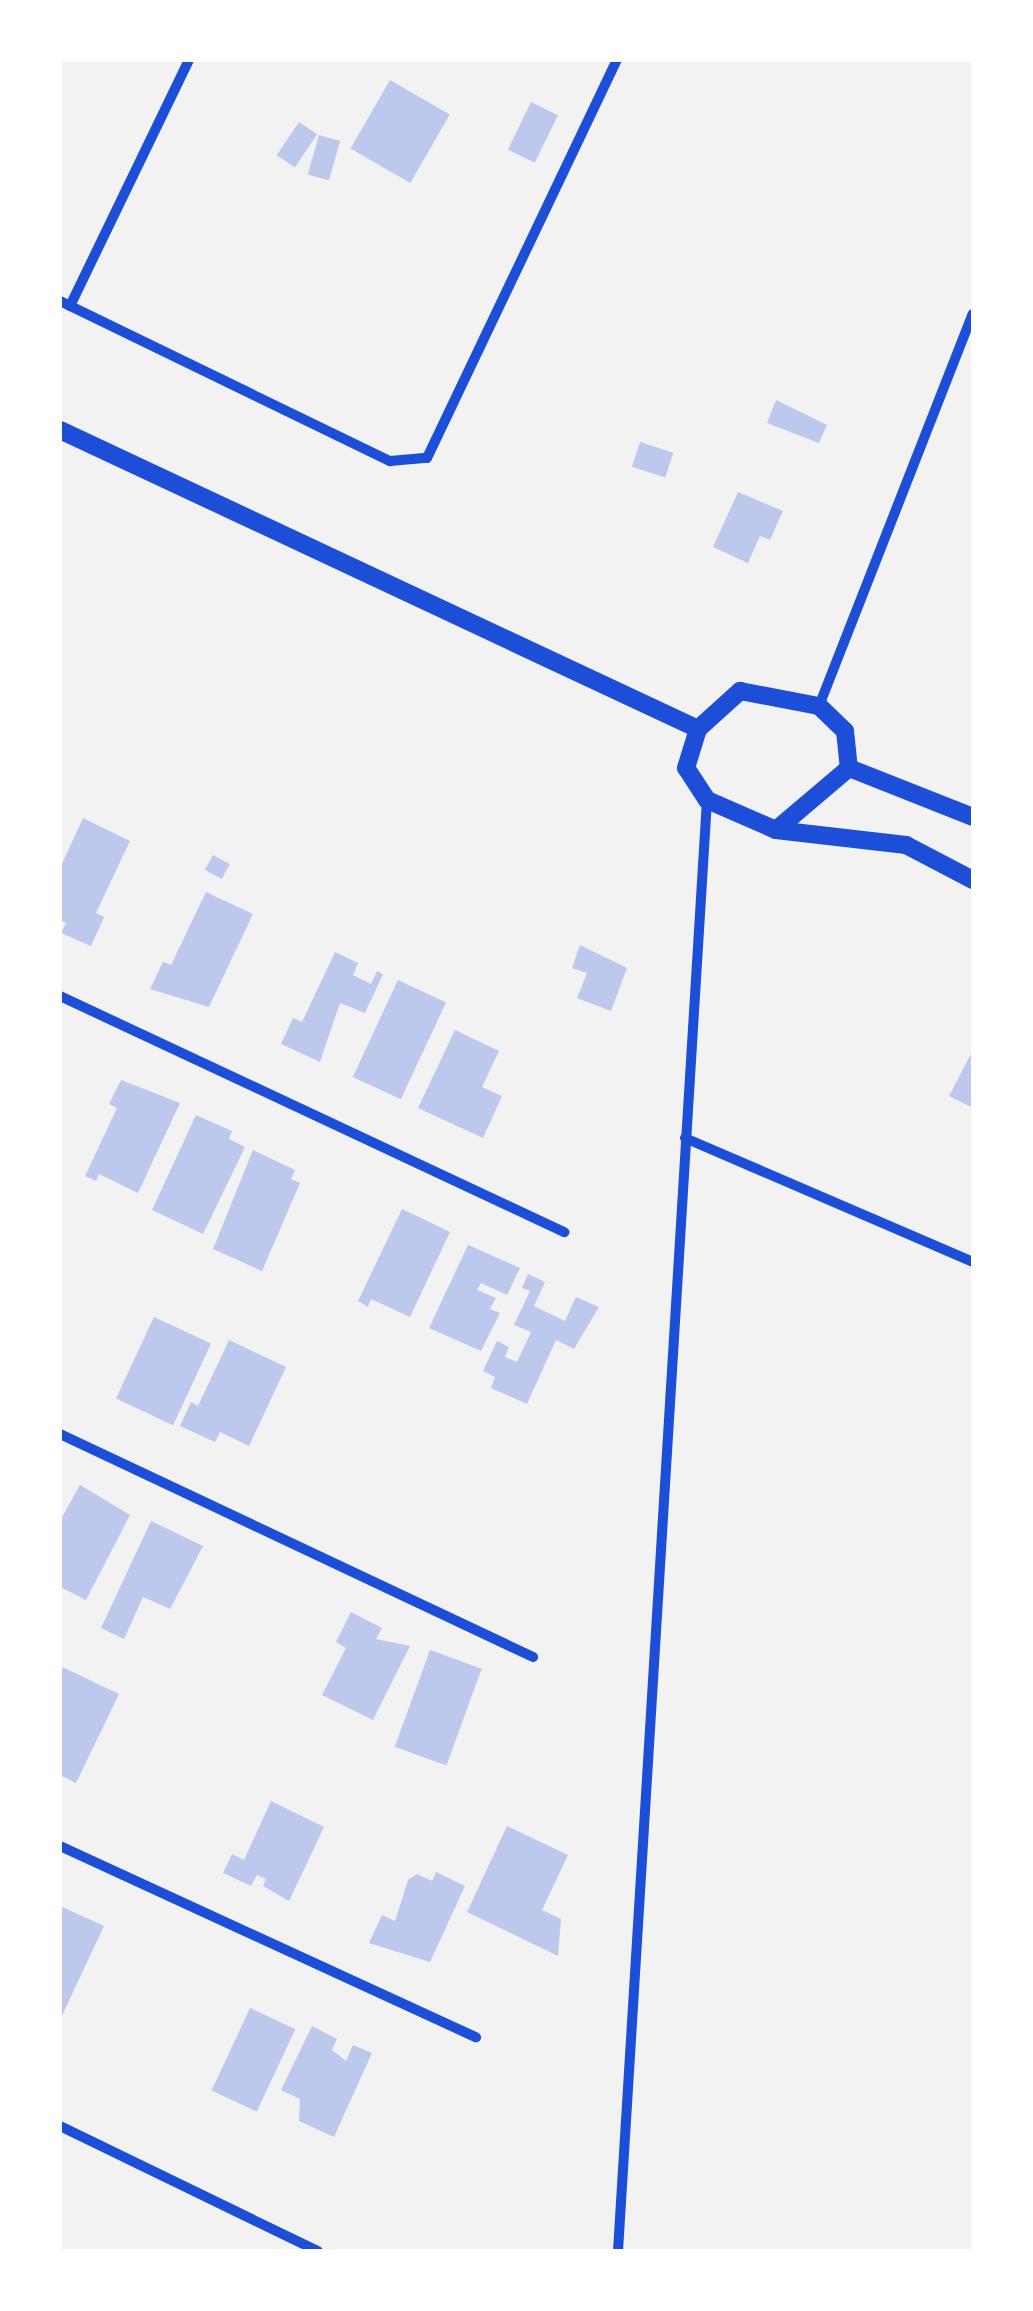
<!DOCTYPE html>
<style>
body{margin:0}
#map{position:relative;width:1033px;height:2311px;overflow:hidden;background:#f2f2f2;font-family:Spectral,serif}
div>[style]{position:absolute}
.building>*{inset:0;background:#bdc9ec;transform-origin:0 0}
.minor>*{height:10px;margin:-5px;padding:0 5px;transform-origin:5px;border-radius:5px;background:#1d4ed8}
.tertiary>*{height:18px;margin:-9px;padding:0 9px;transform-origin:9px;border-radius:9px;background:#1d4ed8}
span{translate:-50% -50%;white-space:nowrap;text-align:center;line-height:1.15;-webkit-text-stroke:10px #fff;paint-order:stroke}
.frame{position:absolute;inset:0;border:62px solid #fff;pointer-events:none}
</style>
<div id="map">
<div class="building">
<div style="left:390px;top:80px;width:69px;height:79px;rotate:30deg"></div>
<div style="left:531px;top:102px;width:30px;height:53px;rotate:26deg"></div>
<div style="left:299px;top:122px;width:22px;height:40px;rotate:34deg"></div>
<div style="left:319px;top:135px;width:22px;height:41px;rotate:16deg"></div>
<div style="clip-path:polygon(776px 400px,827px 425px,819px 443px,767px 423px)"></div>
<div style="left:640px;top:442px;width:35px;height:26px;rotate:18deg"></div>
<div style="clip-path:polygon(738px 492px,783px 511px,770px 540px,760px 536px,748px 563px,713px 547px)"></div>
<div style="clip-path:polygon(83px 818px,130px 841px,96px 913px,104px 917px,91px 946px,61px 933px,66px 923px,60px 920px,60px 868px)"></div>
<div style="left:213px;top:855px;width:19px;height:17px;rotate:28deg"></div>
<div style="clip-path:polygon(206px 892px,253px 914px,209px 1007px,150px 989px,163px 962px,171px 965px)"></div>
<div style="clip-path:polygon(580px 945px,627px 968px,611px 1011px,577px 998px,587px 973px,572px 968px)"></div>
<div style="clip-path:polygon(335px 952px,358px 963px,353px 975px,371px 984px,377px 971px,383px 974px,365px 1013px,340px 1003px,320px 1062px,281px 1044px,293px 1018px,302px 1022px)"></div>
<div style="left:398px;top:980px;width:53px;height:107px;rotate:25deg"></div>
<div style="clip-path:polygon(455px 1030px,499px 1051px,482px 1087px,502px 1096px,483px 1138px,418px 1108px)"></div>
<div style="clip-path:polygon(973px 1050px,973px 1108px,949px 1096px)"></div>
<div style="clip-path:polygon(121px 1080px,180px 1103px,138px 1193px,99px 1174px,96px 1181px,85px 1176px,117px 1108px,109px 1104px)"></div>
<div style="clip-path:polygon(196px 1115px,232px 1131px,229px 1139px,245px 1147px,203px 1234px,152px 1210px)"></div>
<div style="clip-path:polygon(253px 1150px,295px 1170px,291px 1179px,300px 1183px,262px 1271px,213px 1249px)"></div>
<div style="clip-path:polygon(402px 1209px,450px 1232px,410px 1317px,371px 1299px,368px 1307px,358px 1301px)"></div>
<div style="clip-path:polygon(468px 1245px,520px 1268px,507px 1295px,481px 1283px,477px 1290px,496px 1298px,490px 1309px,500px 1313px,481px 1351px,429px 1328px)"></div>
<div style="clip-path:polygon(528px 1274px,545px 1282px,534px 1306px,565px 1321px,576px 1297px,599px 1307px,574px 1349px,556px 1340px,527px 1404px,491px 1388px,495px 1377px,483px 1371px,497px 1341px,509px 1347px,505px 1357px,517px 1362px,531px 1332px,514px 1325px,530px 1291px,522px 1288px)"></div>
<div style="left:154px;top:1317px;width:63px;height:90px;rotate:25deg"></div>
<div style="clip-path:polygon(229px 1340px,286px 1367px,249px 1446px,220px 1432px,215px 1442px,180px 1426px,191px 1402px,198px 1406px)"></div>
<div style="clip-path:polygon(80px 1485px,130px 1515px,86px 1600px,60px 1587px,60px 1521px)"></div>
<div style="clip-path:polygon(151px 1521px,203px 1546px,170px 1609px,143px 1597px,124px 1639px,101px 1628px)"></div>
<div style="clip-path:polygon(351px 1612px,382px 1628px,376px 1639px,410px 1646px,373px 1720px,322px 1695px,346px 1648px,336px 1642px)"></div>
<div style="left:430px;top:1650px;width:55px;height:103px;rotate:20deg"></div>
<div style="clip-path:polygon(62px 1667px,119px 1694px,76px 1783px,60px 1775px)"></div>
<div style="clip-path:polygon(271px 1801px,324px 1827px,289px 1901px,263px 1886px,266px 1879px,257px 1875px,251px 1886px,223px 1873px,232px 1854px,244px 1860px)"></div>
<div style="clip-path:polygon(507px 1826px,568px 1855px,542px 1910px,561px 1919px,558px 1956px,467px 1912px)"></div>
<div style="clip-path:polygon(436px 1872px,465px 1886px,430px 1962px,369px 1943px,382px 1915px,395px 1921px,408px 1880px,417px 1874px,432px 1881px)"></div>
<div style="clip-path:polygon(60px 1906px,104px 1926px,60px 2020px)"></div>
<div style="left:250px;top:2008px;width:50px;height:91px;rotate:25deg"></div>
<div style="clip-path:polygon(312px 2026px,337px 2039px,332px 2050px,346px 2061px,353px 2045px,372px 2053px,334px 2137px,299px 2121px,300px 2099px,281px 2090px)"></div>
</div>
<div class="minor">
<div style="left:60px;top:301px;width:367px;rotate:25.9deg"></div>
<div style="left:390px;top:461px;width:37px;rotate:-5deg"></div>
<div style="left:427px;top:458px;width:441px;rotate:-64.5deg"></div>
<div style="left:70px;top:306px;width:273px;rotate:-64.2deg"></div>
<div style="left:819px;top:706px;width:421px;rotate:-68.6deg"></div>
<div style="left:60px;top:996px;width:557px;rotate:25.09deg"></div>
<div style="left:685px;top:1138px;width:314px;rotate:23.3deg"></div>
<div style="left:60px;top:1434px;width:523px;rotate:25.24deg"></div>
<div style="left:60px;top:1846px;width:458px;rotate:24.7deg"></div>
<div style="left:60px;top:2126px;width:287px;rotate:25.9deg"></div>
<div style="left:618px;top:2251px;width:1454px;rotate:-86.49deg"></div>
</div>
<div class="tertiary">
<div style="left:60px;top:430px;width:705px;rotate:25.11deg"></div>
<div style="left:740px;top:691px;width:80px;rotate:10.8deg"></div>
<div style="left:819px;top:706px;width:36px;rotate:44deg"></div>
<div style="left:845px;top:731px;width:37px;rotate:84deg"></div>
<div style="left:849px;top:768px;width:96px;rotate:139.7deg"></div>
<div style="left:776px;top:830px;width:75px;rotate:-156.5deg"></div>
<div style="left:707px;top:800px;width:38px;rotate:-123deg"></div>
<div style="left:686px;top:768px;width:41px;rotate:-72.9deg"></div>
<div style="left:698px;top:729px;width:57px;rotate:-42.1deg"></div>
<div style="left:849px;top:768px;width:133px;rotate:21.6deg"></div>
<div style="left:776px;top:830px;width:131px;rotate:6.6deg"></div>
<div style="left:906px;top:845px;width:76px;rotate:27.6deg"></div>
</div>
<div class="frame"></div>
</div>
